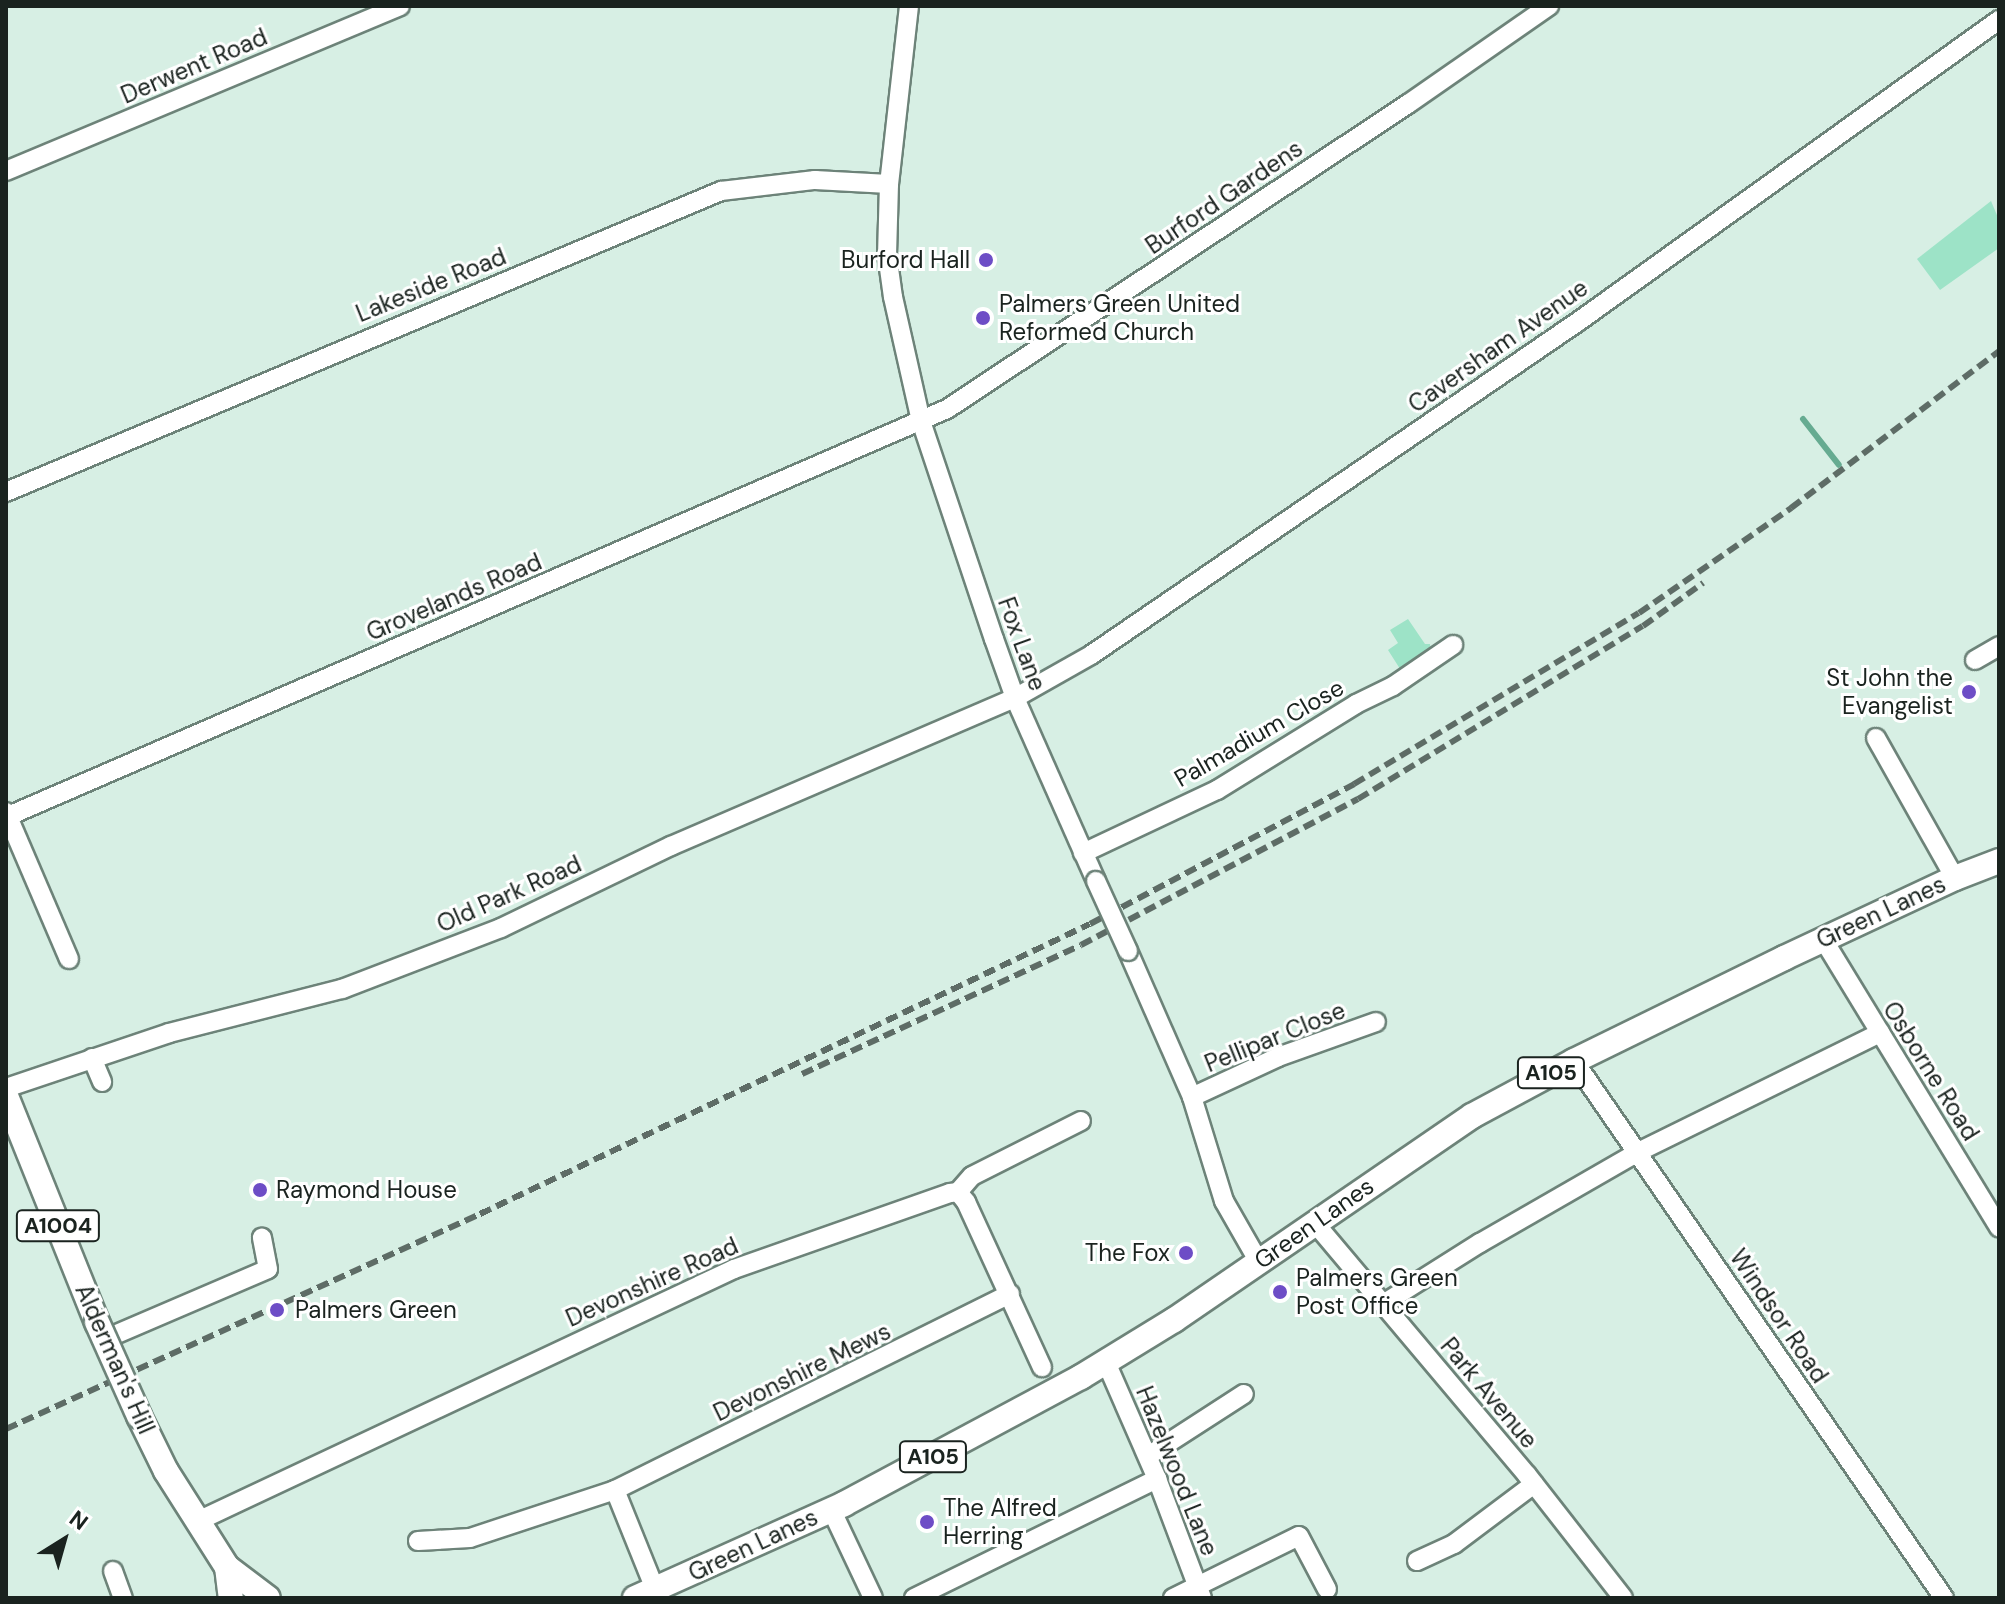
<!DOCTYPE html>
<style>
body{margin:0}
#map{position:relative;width:2005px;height:1604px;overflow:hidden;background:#d7efe4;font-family:"DM Sans",sans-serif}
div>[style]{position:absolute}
.green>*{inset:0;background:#9de3c7}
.stream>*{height:6px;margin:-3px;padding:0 3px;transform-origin:3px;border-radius:3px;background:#66ab91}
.roads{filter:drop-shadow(2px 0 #6d8379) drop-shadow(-2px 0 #6d8379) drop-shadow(0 2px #6d8379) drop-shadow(0 -2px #6d8379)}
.minor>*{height:18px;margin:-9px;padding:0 9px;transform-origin:9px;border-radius:9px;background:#fff}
.major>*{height:24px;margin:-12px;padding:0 12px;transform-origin:12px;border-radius:12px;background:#fff}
.rail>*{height:6px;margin-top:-3px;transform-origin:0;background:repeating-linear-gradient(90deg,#5e6c66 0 12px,transparent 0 18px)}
.bridges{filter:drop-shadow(2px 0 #6d8379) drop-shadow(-2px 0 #6d8379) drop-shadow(0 2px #6d8379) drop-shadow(0 -2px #6d8379)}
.minor-bridge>*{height:18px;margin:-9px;padding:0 9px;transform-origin:9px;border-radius:9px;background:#fff}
.major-bridge>*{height:24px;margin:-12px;padding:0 12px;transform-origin:12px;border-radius:12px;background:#fff}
.dots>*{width:22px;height:22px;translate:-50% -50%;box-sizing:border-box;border:4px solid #fff;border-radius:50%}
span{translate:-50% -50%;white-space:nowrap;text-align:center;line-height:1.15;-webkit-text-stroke:6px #fff;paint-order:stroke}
.shield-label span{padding:2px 6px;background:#fff;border:2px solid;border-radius:6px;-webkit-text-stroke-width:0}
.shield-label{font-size:22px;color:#1a231f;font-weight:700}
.street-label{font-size:24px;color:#1a231f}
.poi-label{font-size:24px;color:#1a231f}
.right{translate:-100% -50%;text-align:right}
.left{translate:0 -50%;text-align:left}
.frame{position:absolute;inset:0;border:8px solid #1a231f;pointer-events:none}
.north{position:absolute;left:24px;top:1500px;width:80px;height:80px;-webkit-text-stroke:6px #fff;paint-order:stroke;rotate:37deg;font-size:22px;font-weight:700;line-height:32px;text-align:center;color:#1a231f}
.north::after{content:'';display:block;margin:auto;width:28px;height:36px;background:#1a231f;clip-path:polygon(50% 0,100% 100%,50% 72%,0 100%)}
</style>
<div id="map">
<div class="green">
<div style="clip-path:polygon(1991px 201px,1999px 220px,1999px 248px,1940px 290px,1917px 259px)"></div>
<div style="clip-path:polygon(1408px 619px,1425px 644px,1430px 644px,1431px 654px,1402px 672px,1388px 650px,1398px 643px,1390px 630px)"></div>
</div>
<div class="stream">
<div style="left:1803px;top:419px;width:58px;rotate:52deg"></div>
</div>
<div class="roads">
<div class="minor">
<div style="left:909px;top:6px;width:179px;rotate:96.4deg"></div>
<div style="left:889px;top:184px;width:70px;rotate:91.6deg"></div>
<div style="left:887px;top:254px;width:43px;rotate:82.1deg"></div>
<div style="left:893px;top:297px;width:127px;rotate:77.3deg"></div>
<div style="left:921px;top:421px;width:230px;rotate:71.5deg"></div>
<div style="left:994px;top:639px;width:63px;rotate:70.4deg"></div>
<div style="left:1015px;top:698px;width:200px;rotate:66.1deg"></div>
<div style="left:6px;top:171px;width:427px;rotate:-22.7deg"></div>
<div style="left:6px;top:492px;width:776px;rotate:-22.83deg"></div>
<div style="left:721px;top:191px;width:95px;rotate:-6.7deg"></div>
<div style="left:815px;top:180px;width:74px;rotate:3.1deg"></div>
<div style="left:1975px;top:660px;width:28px;rotate:-30deg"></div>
<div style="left:1876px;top:738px;width:161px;rotate:60.6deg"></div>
<div style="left:6px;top:812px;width:160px;rotate:66.8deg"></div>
<div style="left:6px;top:817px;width:1026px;rotate:-23.44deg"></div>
<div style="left:947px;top:409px;width:553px;rotate:-33.49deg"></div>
<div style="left:1408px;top:104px;width:172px;rotate:-34.8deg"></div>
<div style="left:1083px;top:853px;width:148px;rotate:-25.2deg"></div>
<div style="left:1217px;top:790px;width:163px;rotate:-31.7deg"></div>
<div style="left:1356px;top:704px;width:41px;rotate:-25.9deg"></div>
<div style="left:1393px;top:686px;width:73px;rotate:-34.3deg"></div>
<div style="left:1823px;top:939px;width:338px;rotate:58.6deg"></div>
<div style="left:1128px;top:951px;width:159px;rotate:66.3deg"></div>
<div style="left:1192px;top:1097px;width:109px;rotate:72.9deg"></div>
<div style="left:1224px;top:1201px;width:70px;rotate:60.2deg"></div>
<div style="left:92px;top:1058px;width:26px;rotate:67deg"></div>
<div style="left:1574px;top:1061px;width:652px;rotate:55.43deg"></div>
<div style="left:6px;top:1088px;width:172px;rotate:-18.6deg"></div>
<div style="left:169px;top:1033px;width:179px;rotate:-14.3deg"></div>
<div style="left:342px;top:989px;width:170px;rotate:-21deg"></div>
<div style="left:501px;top:928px;width:189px;rotate:-25.8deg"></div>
<div style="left:671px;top:846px;width:374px;rotate:-23.3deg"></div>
<div style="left:1015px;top:698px;width:87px;rotate:-29.5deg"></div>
<div style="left:1091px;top:655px;width:591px;rotate:-34.39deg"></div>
<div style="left:1579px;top:321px;width:517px;rotate:-35.63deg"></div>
<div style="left:1192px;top:1097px;width:95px;rotate:-24.9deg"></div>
<div style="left:1278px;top:1057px;width:104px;rotate:-19.7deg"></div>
<div style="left:958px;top:1192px;width:21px;rotate:-49deg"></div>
<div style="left:972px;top:1176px;width:122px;rotate:-26.8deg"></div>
<div style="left:1314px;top:1222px;width:331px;rotate:49.9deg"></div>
<div style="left:1527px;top:1475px;width:156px;rotate:52deg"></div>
<div style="left:1383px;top:1304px;width:115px;rotate:-32.2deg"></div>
<div style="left:1480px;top:1243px;width:182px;rotate:-29.9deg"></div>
<div style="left:1638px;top:1152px;width:270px;rotate:-26.2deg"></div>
<div style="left:105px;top:1339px;width:177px;rotate:-23.2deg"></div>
<div style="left:268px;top:1269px;width:32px;rotate:-101deg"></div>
<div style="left:1106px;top:1362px;width:128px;rotate:66.4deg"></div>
<div style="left:1157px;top:1479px;width:127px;rotate:69.3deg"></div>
<div style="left:1148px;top:1456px;width:114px;rotate:-32.9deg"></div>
<div style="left:615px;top:1490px;width:107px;rotate:68deg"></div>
<div style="left:831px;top:1509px;width:98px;rotate:64.7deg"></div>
<div style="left:198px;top:1521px;width:592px;rotate:-25.18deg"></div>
<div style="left:734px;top:1269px;width:229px;rotate:-19.4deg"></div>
<div style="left:950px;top:1193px;width:8px;rotate:-7deg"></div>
<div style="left:958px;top:1192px;width:13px;rotate:51deg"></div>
<div style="left:966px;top:1202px;width:182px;rotate:65.3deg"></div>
<div style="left:418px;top:1541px;width:52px;rotate:-3.3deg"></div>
<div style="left:470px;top:1538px;width:153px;rotate:-18.3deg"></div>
<div style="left:615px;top:1490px;width:441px;rotate:-26.4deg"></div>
<div style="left:1417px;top:1561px;width:41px;rotate:-24.7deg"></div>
<div style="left:1454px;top:1544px;width:100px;rotate:-36.9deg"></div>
<div style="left:113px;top:1571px;width:29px;rotate:70deg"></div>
<div style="left:914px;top:1598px;width:271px;rotate:-26.1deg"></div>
<div style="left:1173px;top:1598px;width:140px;rotate:-26.2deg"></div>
<div style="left:1299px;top:1536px;width:60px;rotate:62.2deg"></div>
</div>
<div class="major">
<div style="left:6px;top:1096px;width:244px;rotate:68.1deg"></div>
<div style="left:139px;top:1416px;width:61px;rotate:63.9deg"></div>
<div style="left:166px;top:1471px;width:114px;rotate:57.6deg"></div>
<div style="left:227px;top:1567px;width:51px;rotate:37.1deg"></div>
<div style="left:227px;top:1567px;width:31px;rotate:83deg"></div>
<div style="left:635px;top:1598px;width:229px;rotate:-24.2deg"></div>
<div style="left:844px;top:1504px;width:269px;rotate:-28.2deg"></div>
<div style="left:1081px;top:1377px;width:109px;rotate:-31.5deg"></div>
<div style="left:1174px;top:1320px;width:361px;rotate:-34.4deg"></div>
<div style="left:1472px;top:1116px;width:116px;rotate:-28.3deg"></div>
<div style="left:1574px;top:1061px;width:234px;rotate:-26.1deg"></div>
<div style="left:1784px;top:958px;width:189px;rotate:-25.1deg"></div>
<div style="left:1955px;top:878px;width:47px;rotate:-21.1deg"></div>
</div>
</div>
<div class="rail">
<div style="left:802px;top:1074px;width:307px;rotate:-24.8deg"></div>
<div style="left:1081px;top:945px;width:313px;rotate:-27.8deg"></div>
<div style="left:1358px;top:799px;width:333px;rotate:-31.3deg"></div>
<div style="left:1643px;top:626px;width:74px;rotate:-35.6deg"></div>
<div style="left:6px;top:1429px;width:520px;rotate:-24.4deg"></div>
<div style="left:480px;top:1214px;width:675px;rotate:-25.43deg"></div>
<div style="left:1090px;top:924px;width:299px;rotate:-27.9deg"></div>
<div style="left:1354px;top:784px;width:332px;rotate:-31deg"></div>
<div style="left:1639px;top:613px;width:185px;rotate:-34.6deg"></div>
<div style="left:1791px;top:508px;width:261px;rotate:-37deg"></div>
</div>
<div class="bridges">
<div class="minor-bridge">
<div style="left:1096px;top:881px;width:77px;rotate:65.4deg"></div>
</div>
<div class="major-bridge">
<div style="left:97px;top:1322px;width:103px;rotate:65.9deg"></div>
</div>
</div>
<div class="dots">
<div style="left:986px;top:260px;background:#6d4dc6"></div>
<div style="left:983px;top:318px;background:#6d4dc6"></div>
<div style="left:1969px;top:692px;background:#6d4dc6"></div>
<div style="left:260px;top:1190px;background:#6d4dc6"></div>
<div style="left:1186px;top:1253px;background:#6d4dc6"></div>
<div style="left:1280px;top:1292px;background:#6d4dc6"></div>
<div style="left:277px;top:1310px;background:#6d4dc6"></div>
<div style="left:927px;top:1522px;background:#6d4dc6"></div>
</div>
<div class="shield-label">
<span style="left:1551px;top:1073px">A105</span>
<span style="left:58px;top:1226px">A1004</span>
<span style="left:933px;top:1457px">A105</span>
</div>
<div class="street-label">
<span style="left:194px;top:66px;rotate:-23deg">Derwent Road</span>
<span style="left:1224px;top:197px;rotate:-34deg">Burford Gardens</span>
<span style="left:431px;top:285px;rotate:-22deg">Lakeside Road</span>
<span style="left:1498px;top:346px;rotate:-35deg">Caversham Avenue</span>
<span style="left:454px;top:597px;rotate:-23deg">Grovelands Road</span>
<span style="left:1022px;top:644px;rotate:70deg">Fox Lane</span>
<span style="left:1259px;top:733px;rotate:-30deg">Palmadium Close</span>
<span style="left:509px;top:894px;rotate:-24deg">Old Park Road</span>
<span style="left:1881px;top:912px;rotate:-25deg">Green Lanes</span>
<span style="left:1275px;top:1037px;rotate:-22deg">Pellipar Close</span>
<span style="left:1931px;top:1071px;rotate:58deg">Osborne Road</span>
<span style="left:1314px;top:1223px;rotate:-35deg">Green Lanes</span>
<span style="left:652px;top:1282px;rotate:-24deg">Devonshire Road</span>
<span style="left:1779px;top:1316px;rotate:56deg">Windsor Road</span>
<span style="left:115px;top:1359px;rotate:66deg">Alderman's Hill</span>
<span style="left:802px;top:1372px;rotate:-26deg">Devonshire Mews</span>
<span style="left:1489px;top:1393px;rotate:50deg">Park Avenue</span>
<span style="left:1177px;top:1471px;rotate:68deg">Hazelwood Lane</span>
<span style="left:753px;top:1545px;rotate:-25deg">Green Lanes</span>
</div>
<div class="poi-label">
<span class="right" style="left:970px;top:260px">Burford Hall</span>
<span class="left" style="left:999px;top:318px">Palmers Green United<br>Reformed Church</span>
<span class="right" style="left:1953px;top:692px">St John the<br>Evangelist</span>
<span class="left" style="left:276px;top:1190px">Raymond House</span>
<span class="right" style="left:1170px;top:1253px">The Fox</span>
<span class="left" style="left:1296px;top:1292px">Palmers Green<br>Post Office</span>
<span class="left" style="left:295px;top:1310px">Palmers Green</span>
<span class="left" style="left:943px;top:1522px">The Alfred<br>Herring</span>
</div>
<div class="frame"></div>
<div class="north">N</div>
</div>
